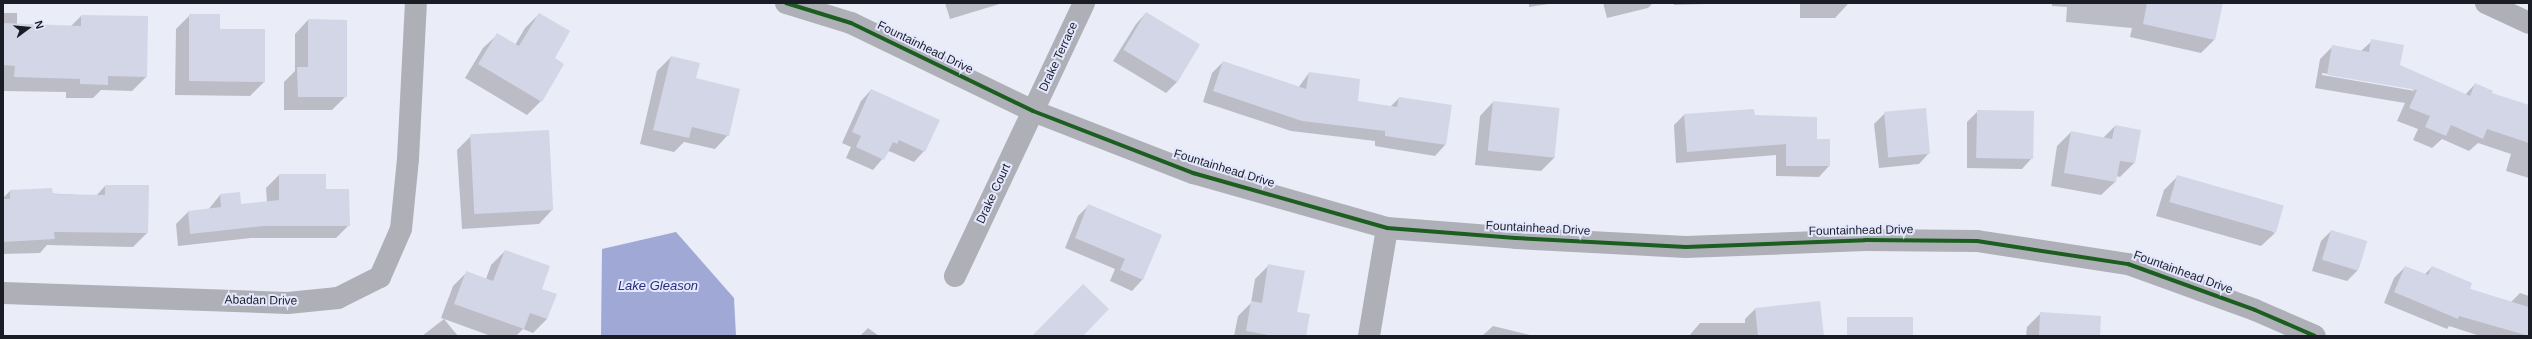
<!DOCTYPE html>
<style>
body{margin:0}
#map{position:relative;width:2532px;height:339px;overflow:hidden;background:#eaecf8;font-family:Arial,sans-serif}
div>[style]{position:absolute}
.water>*{inset:0;background:#a0a8d6}
.shadow>*{inset:0;background:#0003}
.building>*{inset:0;background:#d2d6e7;transform-origin:0 0}
.minor>*{height:22px;margin:-11px;padding:0 11px;transform-origin:11px;border-radius:11px;background:#afb0b7}
.tertiary>*{height:22px;margin:-11px;padding:0 11px;transform-origin:11px;border-radius:11px;background:#afb0b7}
.cycleway>*{height:4px;margin:-2px;padding:0 2px;transform-origin:2px;border-radius:2px;background:#1b5e20}
span{translate:-50% -50%;white-space:nowrap;text-align:center;line-height:1.15;-webkit-text-stroke:4px #e4e8fe;paint-order:stroke}
.street-label{font-size:12px;color:#1b1d26}
.water-label{font-size:13px;color:#2a2d75;font-style:italic}
.frame{position:absolute;inset:0;border:4px solid #1b1d26;pointer-events:none}
.north{position:absolute;left:8px;top:8px;width:40px;height:40px;-webkit-text-stroke:3px #e4e8fe;paint-order:stroke;rotate:74deg;font-size:11px;font-weight:700;line-height:16px;text-align:center;color:#1b1d26}
.north::after{content:'';display:block;margin:auto;width:14px;height:18px;background:#1b1d26;clip-path:polygon(50% 0,100% 100%,50% 72%,0 100%)}
</style>
<div id="map">
<div class="water">
<div style="clip-path:polygon(676px 232px,734px 298px,736px 336px,601px 336px,602px 249px)"></div>
</div>
<div class="shadow">
<div style="clip-path:polygon(945px 3px,1003px 3px,950px 19px)"></div>
<div style="clip-path:polygon(1529px 3px,1555px 3px,1529px 7px)"></div>
<div style="clip-path:polygon(1603px 3px,1653px 3px,1648px 8px,1607px 18px)"></div>
<div style="clip-path:polygon(1674px 3px,1738px 3px,1674px 5px)"></div>
<div style="clip-path:polygon(1800px 3px,1848px 3px,1848px 4px,1835px 18px,1800px 18px)"></div>
<div style="clip-path:polygon(2052px 3px,2222px 3px,2214px 40px,2201px 53px,2130px 37px,2132px 28px,2066px 22px,2067px 7px,2052px 6px)"></div>
<div style="clip-path:polygon(3px 13px,17px 13px,17px 25px,71px 26px,81px 16px,146px 77px,132px 91px,101px 90px,93px 98px,66px 98px,66px 92px,3px 91px)"></div>
<div style="clip-path:polygon(1146px 13px,1177px 82px,1166px 93px,1113px 61px,1136px 24px)"></div>
<div style="clip-path:polygon(539px 14px,553px 59px,541px 101px,527px 115px,465px 78px,483px 48px,497px 35px,515px 45px,525px 28px)"></div>
<div style="clip-path:polygon(190px 15px,219px 30px,264px 82px,250px 96px,175px 95px,176px 29px)"></div>
<div style="clip-path:polygon(308px 20px,346px 96px,332px 110px,284px 110px,284px 82px,295px 71px,295px 34px)"></div>
<div style="clip-path:polygon(evenodd,2372px 41px,2399px 66px,2465px 95px,2475px 84px,2491px 94px,2529px 106px,2529px 178px,2506px 171px,2511px 154px,2478px 143px,2469px 151px,2442px 139px,2432px 148px,2413px 140px,2418px 129px,2397px 121px,2405px 103px,2315px 88px,2320px 59px,2333px 46px,2361px 51px,2372px 41px,2322px 73px,2411px 88px,2415px 91px,2322px 75px,2322px 73px)"></div>
<div style="clip-path:polygon(671px 57px,695px 79px,728px 135px,715px 149px,684px 142px,674px 152px,640px 144px,657px 71px)"></div>
<div style="clip-path:polygon(1223px 62px,1298px 88px,1309px 73px,1357px 102px,1390px 107px,1399px 98px,1451px 106px,1445px 145px,1435px 156px,1375px 146px,1375px 141px,1291px 131px,1203px 102px,1212px 73px)"></div>
<div style="clip-path:polygon(871px 90px,924px 151px,914px 162px,889px 151px,873px 170px,846px 158px,851px 147px,842px 143px,861px 101px)"></div>
<div style="clip-path:polygon(1493px 102px,1555px 157px,1541px 171px,1475px 165px,1480px 116px)"></div>
<div style="clip-path:polygon(1978px 111px,2032px 158px,2022px 169px,1967px 168px,1967px 122px)"></div>
<div style="clip-path:polygon(1885px 113px,1929px 153px,1919px 164px,1879px 168px,1874px 124px)"></div>
<div style="clip-path:polygon(1684px 115px,1754px 116px,1816px 140px,1829px 140px,1829px 166px,1819px 177px,1776px 176px,1776px 155px,1676px 163px,1674px 125px)"></div>
<div style="clip-path:polygon(2115px 126px,2134px 163px,2120px 177px,2116px 176px,2115px 182px,2101px 195px,2051px 186px,2057px 146px,2071px 132px,2103px 138px)"></div>
<div style="clip-path:polygon(471px 136px,552px 210px,539px 224px,462px 229px,457px 150px)"></div>
<div style="clip-path:polygon(279px 175px,325px 190px,349px 225px,336px 238px,251px 238px,178px 246px,176px 224px,188px 212px,208px 210px,220px 195px,240px 205px,267px 202px,266px 188px)"></div>
<div style="clip-path:polygon(2178px 176px,2275px 233px,2261px 246px,2156px 216px,2164px 190px)"></div>
<div style="clip-path:polygon(105px 186px,147px 233px,133px 247px,47px 245px,40px 253px,3px 254px,3px 198px,10px 191px,96px 196px)"></div>
<div style="clip-path:polygon(1089px 205px,1161px 235px,1142px 280px,1132px 291px,1110px 281px,1115px 269px,1065px 248px,1078px 216px)"></div>
<div style="clip-path:polygon(2331px 231px,2366px 242px,2357px 271px,2347px 281px,2312px 271px,2321px 241px)"></div>
<div style="clip-path:polygon(505px 251px,541px 290px,547px 319px,533px 333px,523px 329px,516px 336px,491px 336px,444px 319px,458px 336px,422px 336px,444px 319px,441px 318px,453px 286px,467px 272px,486px 279px,491px 265px)"></div>
<div style="clip-path:polygon(1269px 265px,1296px 313px,1305px 336px,1234px 336px,1238px 316px,1251px 303px,1255px 279px)"></div>
<div style="clip-path:polygon(2405px 267px,2424px 275px,2432px 267px,2469px 289px,2511px 302px,2520px 293px,2529px 296px,2529px 336px,2480px 336px,2449px 326px,2447px 329px,2384px 303px,2394px 278px)"></div>
<div style="clip-path:polygon(1755px 309px,1823px 336px,1689px 336px,1700px 323px,1745px 323px,1745px 319px)"></div>
<div style="clip-path:polygon(2041px 313px,2099px 336px,2026px 336px,2027px 327px)"></div>
<div style="clip-path:polygon(1493px 326px,1534px 336px,1482px 336px)"></div>
<div style="clip-path:polygon(868px 328px,879px 336px,860px 336px)"></div>
</div>
<div class="building">
<div style="clip-path:polygon(2147px 3px,2223px 3px,2215px 40px,2143px 24px)"></div>
<div style="left:1146px;top:12px;width:63px;height:44px;rotate:31deg"></div>
<div style="clip-path:polygon(539px 13px,570px 31px,555px 58px,564px 64px,542px 102px,478px 64px,497px 33px,519px 46px)"></div>
<div style="clip-path:polygon(189px 14px,220px 14px,220px 29px,265px 29px,265px 82px,189px 81px)"></div>
<div style="clip-path:polygon(81px 15px,148px 16px,147px 77px,108px 76px,108px 85px,80px 84px,80px 79px,14px 77px,15px 66px,3px 65px,3px 23px,81px 26px)"></div>
<div style="clip-path:polygon(308px 19px,347px 20px,347px 97px,298px 97px,297px 67px,308px 67px)"></div>
<div style="clip-path:polygon(2371px 39px,2404px 45px,2400px 65px,2470px 96px,2475px 83px,2493px 91px,2492px 93px,2529px 105px,2529px 143px,2487px 129px,2483px 139px,2451px 125px,2446px 136px,2425px 127px,2430px 116px,2409px 108px,2417px 90px,2327px 75px,2332px 45px,2369px 52px)"></div>
<div style="clip-path:polygon(671px 56px,700px 63px,696px 78px,740px 89px,729px 136px,692px 127px,689px 138px,653px 130px)"></div>
<div style="clip-path:polygon(1223px 61px,1306px 89px,1309px 72px,1360px 79px,1358px 101px,1397px 107px,1399px 97px,1452px 105px,1446px 145px,1385px 136px,1385px 131px,1302px 121px,1213px 91px)"></div>
<div style="clip-path:polygon(871px 89px,940px 120px,925px 152px,899px 140px,897px 144px,893px 142px,884px 160px,856px 147px,861px 136px,852px 132px)"></div>
<div style="left:1493px;top:101px;width:67px;height:50px;rotate:6deg"></div>
<div style="left:1926px;top:108px;width:46px;height:42px;rotate:85deg"></div>
<div style="clip-path:polygon(1754px 109px,1755px 115px,1817px 117px,1817px 139px,1830px 139px,1830px 166px,1786px 166px,1786px 144px,1687px 152px,1684px 114px)"></div>
<div style="left:1977px;top:110px;width:57px;height:48px;rotate:1deg"></div>
<div style="clip-path:polygon(2115px 125px,2141px 130px,2135px 163px,2120px 161px,2116px 182px,2064px 173px,2071px 131px,2112px 139px)"></div>
<div style="left:549px;top:130px;width:80px;height:79px;rotate:87deg"></div>
<div style="clip-path:polygon(279px 174px,326px 174px,326px 189px,349px 189px,350px 226px,264px 226px,190px 234px,188px 211px,221px 207px,220px 194px,240px 192px,241px 204px,279px 200px)"></div>
<div style="left:2177px;top:175px;width:111px;height:28px;rotate:16deg"></div>
<div style="clip-path:polygon(105px 185px,149px 185px,148px 233px,54px 232px,55px 239px,3px 242px,3px 199px,10px 199px,10px 190px,52px 188px,53px 194px,105px 195px)"></div>
<div style="clip-path:polygon(1088px 204px,1162px 235px,1143px 280px,1120px 270px,1125px 259px,1075px 238px)"></div>
<div style="left:2331px;top:230px;width:38px;height:31px;rotate:17deg"></div>
<div style="clip-path:polygon(505px 250px,550px 266px,542px 289px,557px 294px,547px 319px,530px 313px,524px 329px,454px 304px,466px 271px,493px 281px)"></div>
<div style="clip-path:polygon(1268px 264px,1305px 271px,1297px 312px,1310px 314px,1306px 336px,1274px 336px,1246px 331px,1251px 301px,1262px 303px)"></div>
<div style="clip-path:polygon(2405px 266px,2428px 275px,2432px 266px,2472px 283px,2470px 289px,2529px 307px,2529px 336px,2459px 316px,2458px 319px,2394px 292px)"></div>
<div style="clip-path:polygon(1083px 284px,1109px 309px,1083px 336px,1032px 336px)"></div>
<div style="clip-path:polygon(1820px 301px,1824px 336px,1758px 336px,1755px 308px)"></div>
<div style="clip-path:polygon(2040px 312px,2101px 316px,2100px 336px,2039px 336px)"></div>
<div style="left:1847px;top:317px;width:66px;height:19px"></div>
</div>
<div class="minor">
<div style="left:786px;top:3px;width:68px;rotate:17.1deg"></div>
<div style="left:851px;top:23px;width:202px;rotate:25.8deg"></div>
<div style="left:1033px;top:111px;width:172px;rotate:21.2deg"></div>
<div style="left:1193px;top:173px;width:202px;rotate:15.8deg"></div>
<div style="left:1387px;top:228px;width:129px;rotate:4.4deg"></div>
<div style="left:1516px;top:238px;width:170px;rotate:3deg"></div>
<div style="left:1686px;top:247px;width:179px;rotate:-2.2deg"></div>
<div style="left:1865px;top:240px;width:112px;rotate:0.5deg"></div>
<div style="left:1977px;top:241px;width:153px;rotate:8.7deg"></div>
<div style="left:2128px;top:264px;width:135px;rotate:19.9deg"></div>
<div style="left:2255px;top:310px;width:65px;rotate:23.4deg"></div>
<div style="left:955px;top:276px;width:302px;rotate:-64.7deg"></div>
<div style="left:3px;top:293px;width:285px;rotate:2deg"></div>
<div style="left:288px;top:303px;width:50px;rotate:-5.7deg"></div>
<div style="left:338px;top:298px;width:47px;rotate:-26.6deg"></div>
<div style="left:380px;top:277px;width:52px;rotate:-66.4deg"></div>
<div style="left:401px;top:229px;width:70px;rotate:-84.3deg"></div>
<div style="left:408px;top:159px;width:156px;rotate:-87.1deg"></div>
<div style="left:1369px;top:336px;width:109px;rotate:-80.5deg"></div>
</div>
<div class="tertiary">
<div style="left:2486px;top:3px;width:47px;rotate:24.9deg"></div>
</div>
<div class="cycleway">
<div style="left:786px;top:3px;width:68px;rotate:17.1deg"></div>
<div style="left:851px;top:23px;width:202px;rotate:25.8deg"></div>
<div style="left:1033px;top:111px;width:172px;rotate:21.2deg"></div>
<div style="left:1193px;top:173px;width:202px;rotate:15.8deg"></div>
<div style="left:1387px;top:228px;width:129px;rotate:4.4deg"></div>
<div style="left:1516px;top:238px;width:170px;rotate:3deg"></div>
<div style="left:1686px;top:247px;width:179px;rotate:-2.2deg"></div>
<div style="left:1865px;top:240px;width:112px;rotate:0.5deg"></div>
<div style="left:1977px;top:241px;width:153px;rotate:8.7deg"></div>
<div style="left:2128px;top:264px;width:135px;rotate:19.9deg"></div>
<div style="left:2255px;top:310px;width:65px;rotate:23.4deg"></div>
</div>
<div class="street-label">
<span style="left:925px;top:48px;rotate:26deg">Fountainhead Drive</span>
<span style="left:1059px;top:57px;rotate:-65deg">Drake Terrace</span>
<span style="left:1224px;top:169px;rotate:17deg">Fountainhead Drive</span>
<span style="left:994px;top:194px;rotate:-65deg">Drake Court</span>
<span style="left:1538px;top:229px;rotate:3deg">Fountainhead Drive</span>
<span style="left:1861px;top:231px;rotate:-1deg">Fountainhead Drive</span>
<span style="left:2183px;top:273px;rotate:20deg">Fountainhead Drive</span>
<span style="left:261px;top:301px;rotate:1deg">Abadan Drive</span>
</div>
<div class="water-label">
<span style="left:658px;top:286px">Lake Gleason</span>
</div>
<div class="frame"></div>
<div class="north">N</div>
</div>
